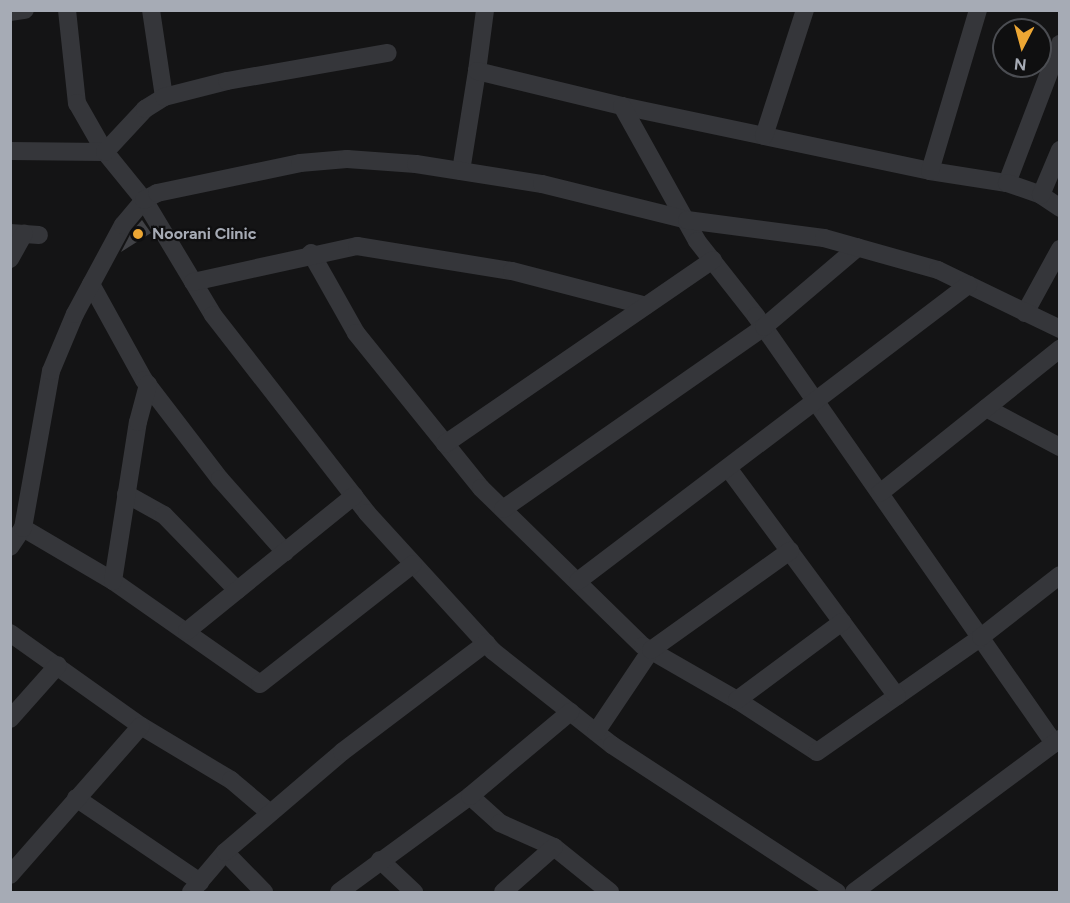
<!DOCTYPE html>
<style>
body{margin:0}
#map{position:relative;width:1070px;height:903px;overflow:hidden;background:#141415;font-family:Figtree,sans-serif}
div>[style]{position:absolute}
.building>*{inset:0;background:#404145}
.minor>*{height:18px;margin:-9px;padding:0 9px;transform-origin:9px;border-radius:9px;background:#35363a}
.dots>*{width:16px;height:16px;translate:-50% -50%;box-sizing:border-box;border:3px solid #0f0f10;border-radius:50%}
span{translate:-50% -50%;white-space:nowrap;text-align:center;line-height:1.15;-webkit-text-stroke:4.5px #0f0f10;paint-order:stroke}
.poi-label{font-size:16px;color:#a6abb5;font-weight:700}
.left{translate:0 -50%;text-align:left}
.frame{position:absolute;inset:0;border:12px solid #a6abb5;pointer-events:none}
.north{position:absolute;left:992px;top:18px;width:60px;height:60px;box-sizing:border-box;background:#0f0f10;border:2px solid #4b4d52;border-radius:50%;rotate:186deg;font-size:16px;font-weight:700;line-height:24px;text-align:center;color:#a6abb5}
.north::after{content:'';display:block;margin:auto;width:21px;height:27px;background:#eda734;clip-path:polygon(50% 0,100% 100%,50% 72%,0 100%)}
</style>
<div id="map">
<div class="building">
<div style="clip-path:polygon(142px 220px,151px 233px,121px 252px,132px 231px)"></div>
</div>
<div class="minor">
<div style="left:67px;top:10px;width:94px;rotate:83.9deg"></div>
<div style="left:77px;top:103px;width:56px;rotate:60.3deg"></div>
<div style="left:105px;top:152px;width:62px;rotate:50.9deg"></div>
<div style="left:144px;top:200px;width:134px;rotate:59deg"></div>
<div style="left:213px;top:315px;width:251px;rotate:52.1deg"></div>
<div style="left:367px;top:513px;width:187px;rotate:47.6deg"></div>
<div style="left:493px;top:651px;width:152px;rotate:38.3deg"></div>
<div style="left:612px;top:745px;width:269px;rotate:33.2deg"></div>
<div style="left:151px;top:10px;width:88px;rotate:81.5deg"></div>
<div style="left:10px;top:12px;width:15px;rotate:-8deg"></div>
<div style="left:477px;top:71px;width:62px;rotate:-82.5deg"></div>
<div style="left:622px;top:106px;width:315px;rotate:11.9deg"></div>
<div style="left:930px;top:171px;width:78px;rotate:8.9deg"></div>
<div style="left:1007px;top:183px;width:149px;rotate:-69.1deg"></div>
<div style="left:764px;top:136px;width:133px;rotate:-72deg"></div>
<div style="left:10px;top:151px;width:95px;rotate:0.6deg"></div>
<div style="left:105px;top:152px;width:59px;rotate:-47.1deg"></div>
<div style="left:145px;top:109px;width:22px;rotate:-32deg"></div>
<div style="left:164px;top:97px;width:65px;rotate:-14.3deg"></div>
<div style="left:227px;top:81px;width:163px;rotate:-9.9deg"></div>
<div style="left:461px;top:171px;width:101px;rotate:-80.9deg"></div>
<div style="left:477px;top:71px;width:149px;rotate:13.6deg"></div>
<div style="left:622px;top:106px;width:154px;rotate:60.9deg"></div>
<div style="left:697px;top:241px;width:95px;rotate:51.8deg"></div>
<div style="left:756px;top:316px;width:521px;rotate:55.09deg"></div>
<div style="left:930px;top:171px;width:168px;rotate:-73.4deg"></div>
<div style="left:1007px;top:183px;width:36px;rotate:19deg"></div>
<div style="left:1041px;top:195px;width:23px;rotate:34deg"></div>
<div style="left:1041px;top:195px;width:49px;rotate:-67.1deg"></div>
<div style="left:10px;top:233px;width:29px;rotate:4deg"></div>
<div style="left:311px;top:253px;width:92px;rotate:60.6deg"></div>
<div style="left:356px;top:333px;width:199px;rotate:51.1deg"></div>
<div style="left:481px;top:488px;width:226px;rotate:44.3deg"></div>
<div style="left:643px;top:646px;width:108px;rotate:29.9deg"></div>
<div style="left:737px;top:700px;width:95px;rotate:33deg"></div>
<div style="left:817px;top:752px;width:200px;rotate:-35deg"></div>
<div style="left:981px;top:637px;width:100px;rotate:-38.1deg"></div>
<div style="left:10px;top:259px;width:29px;rotate:-61deg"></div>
<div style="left:193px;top:282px;width:168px;rotate:-12.4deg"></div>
<div style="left:357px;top:246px;width:157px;rotate:9.2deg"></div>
<div style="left:512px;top:271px;width:138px;rotate:14.6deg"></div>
<div style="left:91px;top:284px;width:110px;rotate:61.1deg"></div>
<div style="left:144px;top:380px;width:125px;rotate:52.5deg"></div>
<div style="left:220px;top:479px;width:98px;rotate:48.3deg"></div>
<div style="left:1025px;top:313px;width:73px;rotate:-61.3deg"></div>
<div style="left:986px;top:408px;width:84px;rotate:27.8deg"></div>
<div style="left:445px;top:444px;width:325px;rotate:-34.5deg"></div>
<div style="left:728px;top:468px;width:284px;rotate:53.5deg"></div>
<div style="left:880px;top:493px;width:231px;rotate:-38.7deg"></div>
<div style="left:126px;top:494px;width:43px;rotate:28.9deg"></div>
<div style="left:164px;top:515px;width:105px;rotate:45.8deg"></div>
<div style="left:503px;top:509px;width:318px;rotate:-34.9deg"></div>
<div style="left:764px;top:327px;width:123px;rotate:-40.4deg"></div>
<div style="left:23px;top:528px;width:104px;rotate:30.5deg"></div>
<div style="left:113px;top:581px;width:179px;rotate:35deg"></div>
<div style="left:260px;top:684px;width:194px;rotate:-38.1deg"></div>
<div style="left:10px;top:547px;width:23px;rotate:-56deg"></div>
<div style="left:23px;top:528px;width:159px;rotate:-79.9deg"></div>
<div style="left:51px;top:371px;width:62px;rotate:-67.2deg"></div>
<div style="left:75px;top:314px;width:101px;rotate:-61.7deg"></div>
<div style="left:123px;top:225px;width:33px;rotate:-50deg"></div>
<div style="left:144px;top:200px;width:15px;rotate:-28deg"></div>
<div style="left:157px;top:193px;width:146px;rotate:-11.8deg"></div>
<div style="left:300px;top:163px;width:47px;rotate:-4.9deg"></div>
<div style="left:347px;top:159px;width:69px;rotate:4.1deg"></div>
<div style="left:416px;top:164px;width:128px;rotate:9deg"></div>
<div style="left:542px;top:184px;width:149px;rotate:13.9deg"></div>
<div style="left:687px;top:220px;width:138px;rotate:7.5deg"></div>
<div style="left:824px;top:238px;width:118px;rotate:15.7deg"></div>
<div style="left:938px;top:270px;width:136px;rotate:25.8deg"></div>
<div style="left:113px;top:581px;width:161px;rotate:-81.1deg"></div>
<div style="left:138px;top:422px;width:39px;rotate:-75deg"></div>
<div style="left:578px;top:581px;width:490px;rotate:-37.2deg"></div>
<div style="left:187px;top:631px;width:215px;rotate:-39deg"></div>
<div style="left:10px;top:633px;width:161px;rotate:35.4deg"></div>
<div style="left:141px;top:726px;width:105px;rotate:31deg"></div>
<div style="left:231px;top:780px;width:51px;rotate:40.2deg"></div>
<div style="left:737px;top:700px;width:131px;rotate:-36.6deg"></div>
<div style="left:10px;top:719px;width:72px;rotate:-48.4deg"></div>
<div style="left:596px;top:732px;width:99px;rotate:-56.1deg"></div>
<div style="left:651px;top:650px;width:171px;rotate:-35.5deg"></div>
<div style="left:470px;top:796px;width:40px;rotate:42deg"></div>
<div style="left:500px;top:823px;width:59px;rotate:24deg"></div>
<div style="left:554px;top:847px;width:72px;rotate:38.8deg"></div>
<div style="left:76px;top:798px;width:150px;rotate:34.1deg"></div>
<div style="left:225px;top:852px;width:56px;rotate:45.7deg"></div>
<div style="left:380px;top:860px;width:47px;rotate:43.3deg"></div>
<div style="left:10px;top:875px;width:198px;rotate:-48.7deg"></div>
<div style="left:191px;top:892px;width:52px;rotate:-49.6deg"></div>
<div style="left:225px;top:852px;width:154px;rotate:-40.5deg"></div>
<div style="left:342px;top:752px;width:181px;rotate:-37.1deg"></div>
<div style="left:339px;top:892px;width:162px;rotate:-36.2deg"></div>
<div style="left:470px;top:796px;width:131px;rotate:-40deg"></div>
<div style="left:503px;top:892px;width:68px;rotate:-41.4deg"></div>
<div style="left:854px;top:892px;width:257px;rotate:-36.6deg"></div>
</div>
<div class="dots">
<div style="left:138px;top:234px;background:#eda734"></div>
</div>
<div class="poi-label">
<span class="left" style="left:152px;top:234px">Noorani Clinic</span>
</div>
<div class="frame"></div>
<div class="north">N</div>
</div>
